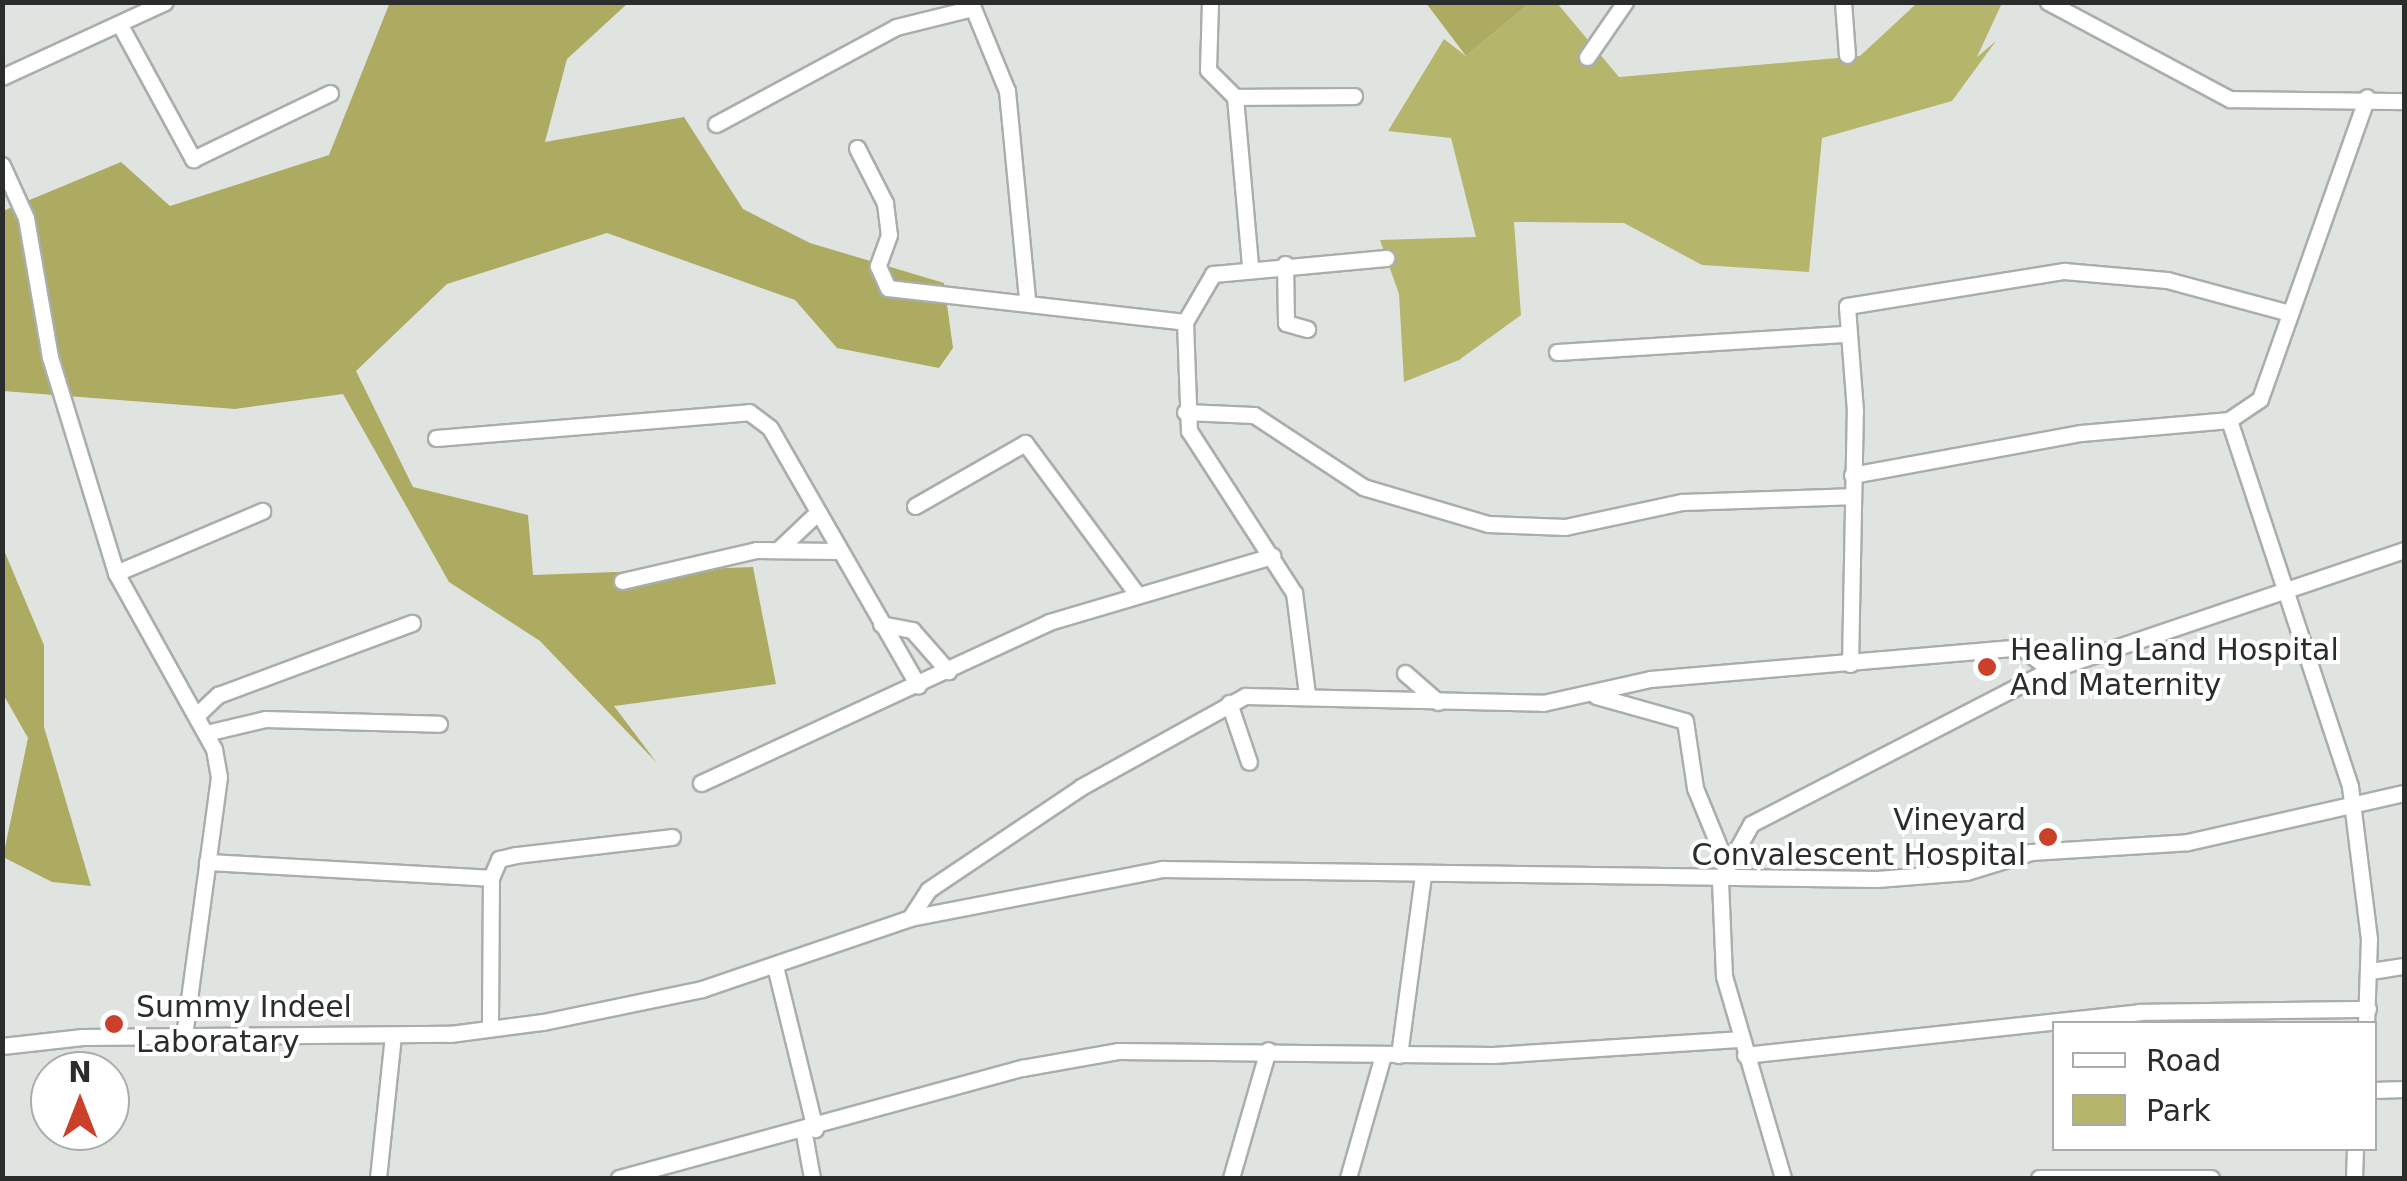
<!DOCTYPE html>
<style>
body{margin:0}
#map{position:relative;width:2407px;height:1181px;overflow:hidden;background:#e0e4e1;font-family:"DejaVu Sans",sans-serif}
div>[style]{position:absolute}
.green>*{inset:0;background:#b6b56c}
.forest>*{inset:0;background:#adab62}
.roads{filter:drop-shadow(2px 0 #aaaeab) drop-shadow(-2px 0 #aaaeab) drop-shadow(0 2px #aaaeab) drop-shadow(0 -2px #aaaeab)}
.minor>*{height:15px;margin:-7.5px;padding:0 7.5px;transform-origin:7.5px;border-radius:7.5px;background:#fff}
.dots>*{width:28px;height:28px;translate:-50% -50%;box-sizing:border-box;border:5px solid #fff;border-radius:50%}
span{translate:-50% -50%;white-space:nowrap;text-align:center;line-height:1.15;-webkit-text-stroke:8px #fff;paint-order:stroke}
.poi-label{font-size:30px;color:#2b2d2c}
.left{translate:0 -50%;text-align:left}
.right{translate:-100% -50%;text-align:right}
.frame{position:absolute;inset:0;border:5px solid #2b2d2c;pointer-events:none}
.legend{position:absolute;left:2052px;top:1021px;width:325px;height:130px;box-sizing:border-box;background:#fff;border:2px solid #aaabab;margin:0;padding:12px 18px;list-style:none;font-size:30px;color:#2b2d2c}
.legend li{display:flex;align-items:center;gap:20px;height:50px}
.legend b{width:50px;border:2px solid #aaabab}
.north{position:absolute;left:30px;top:1051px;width:100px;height:100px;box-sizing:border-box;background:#fff;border:2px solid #aaabab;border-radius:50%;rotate:0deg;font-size:28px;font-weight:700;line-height:40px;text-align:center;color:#2b2d2c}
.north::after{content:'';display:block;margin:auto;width:35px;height:45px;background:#cb4029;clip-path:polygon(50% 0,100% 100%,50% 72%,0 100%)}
</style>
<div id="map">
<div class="green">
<div style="clip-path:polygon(1530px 3px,1557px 3px,1619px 77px,1860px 56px,1917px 3px,2002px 3px,1977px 57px,1996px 41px,1952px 101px,1822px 138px,1809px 272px,1702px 265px,1624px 223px,1514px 222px,1521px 315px,1459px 360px,1404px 382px,1399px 294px,1380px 240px,1476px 237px,1451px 138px,1388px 131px,1444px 39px,1466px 56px)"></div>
</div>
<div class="forest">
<div style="clip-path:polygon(390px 2px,628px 3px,567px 59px,545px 142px,684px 117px,743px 209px,810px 243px,944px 283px,953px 348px,939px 368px,837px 348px,795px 300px,607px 233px,447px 284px,356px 371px,413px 487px,528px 515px,533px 575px,753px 567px,776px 684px,614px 706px,657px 763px,540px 641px,449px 582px,343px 394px,235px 409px,3px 391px,3px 211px,121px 162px,170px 206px,329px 155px)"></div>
<div style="clip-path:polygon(1426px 3px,1530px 3px,1466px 56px)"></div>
<div style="clip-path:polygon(3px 548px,44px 645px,44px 727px,91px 886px,52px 882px,3px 857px,28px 738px,3px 694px)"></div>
</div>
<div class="roads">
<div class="minor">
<div style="left:1210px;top:2px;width:68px;rotate:91.7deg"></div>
<div style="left:1208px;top:70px;width:38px;rotate:45deg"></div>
<div style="left:1235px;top:97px;width:119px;rotate:-0.5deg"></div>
<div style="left:1843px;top:2px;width:53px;rotate:85.7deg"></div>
<div style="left:2048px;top:2px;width:206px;rotate:28.1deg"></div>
<div style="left:2230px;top:99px;width:174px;rotate:0.7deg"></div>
<div style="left:120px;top:25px;width:153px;rotate:61.4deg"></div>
<div style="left:193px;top:159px;width:152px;rotate:-25.7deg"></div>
<div style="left:1587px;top:57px;width:67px;rotate:-55.4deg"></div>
<div style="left:2px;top:77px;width:179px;rotate:-24.7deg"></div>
<div style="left:1235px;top:97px;width:169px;rotate:84.9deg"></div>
<div style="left:716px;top:124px;width:204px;rotate:-28.3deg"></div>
<div style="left:896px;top:27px;width:79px;rotate:-13.9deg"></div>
<div style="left:973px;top:8px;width:90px;rotate:67.7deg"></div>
<div style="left:1007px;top:91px;width:208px;rotate:84.5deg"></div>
<div style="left:857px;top:148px;width:62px;rotate:63deg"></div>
<div style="left:885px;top:203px;width:32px;rotate:83deg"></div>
<div style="left:889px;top:235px;width:33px;rotate:110deg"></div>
<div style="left:878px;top:266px;width:24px;rotate:66deg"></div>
<div style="left:888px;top:288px;width:299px;rotate:6.5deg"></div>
<div style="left:2px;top:165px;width:58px;rotate:65.6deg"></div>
<div style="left:26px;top:218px;width:141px;rotate:80.2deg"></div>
<div style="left:50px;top:357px;width:226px;rotate:73deg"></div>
<div style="left:116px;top:573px;width:201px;rotate:60.9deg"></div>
<div style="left:214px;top:749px;width:28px;rotate:80deg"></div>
<div style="left:219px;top:777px;width:260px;rotate:97.7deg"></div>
<div style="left:1285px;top:264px;width:59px;rotate:89deg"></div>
<div style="left:1286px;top:323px;width:22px;rotate:16deg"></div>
<div style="left:1557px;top:352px;width:291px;rotate:-3.6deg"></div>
<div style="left:1185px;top:412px;width:69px;rotate:2.5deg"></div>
<div style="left:1254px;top:415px;width:131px;rotate:33.4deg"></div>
<div style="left:1363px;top:487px;width:130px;rotate:16.5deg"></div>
<div style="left:1488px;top:524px;width:77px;rotate:2.2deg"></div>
<div style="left:1565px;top:527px;width:120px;rotate:-12.1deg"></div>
<div style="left:1682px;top:502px;width:168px;rotate:-2deg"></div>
<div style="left:436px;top:438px;width:314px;rotate:-4.7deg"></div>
<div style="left:749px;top:412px;width:26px;rotate:37deg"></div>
<div style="left:770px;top:428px;width:297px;rotate:60.1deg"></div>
<div style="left:1852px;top:475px;width:233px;rotate:-10.4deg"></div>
<div style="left:2081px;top:433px;width:149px;rotate:-5deg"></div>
<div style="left:915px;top:506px;width:127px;rotate:-29.8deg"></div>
<div style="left:1025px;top:443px;width:187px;rotate:53.5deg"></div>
<div style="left:780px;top:548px;width:52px;rotate:-43.5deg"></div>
<div style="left:116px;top:573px;width:159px;rotate:-23deg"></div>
<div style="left:622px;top:581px;width:138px;rotate:-13deg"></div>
<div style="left:756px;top:550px;width:80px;rotate:0.7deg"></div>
<div style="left:881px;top:624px;width:32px;rotate:11deg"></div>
<div style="left:912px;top:630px;width:55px;rotate:48.7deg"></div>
<div style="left:1850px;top:664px;width:253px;rotate:-88.9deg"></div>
<div style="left:1855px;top:411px;width:105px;rotate:-94.4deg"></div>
<div style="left:1847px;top:306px;width:220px;rotate:-9.2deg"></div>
<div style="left:2064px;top:271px;width:103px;rotate:5deg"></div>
<div style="left:2167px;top:280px;width:123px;rotate:15.1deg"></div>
<div style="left:1405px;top:673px;width:44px;rotate:41.3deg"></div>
<div style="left:1307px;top:694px;width:102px;rotate:-97.3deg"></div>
<div style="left:1294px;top:593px;width:193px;rotate:-122.9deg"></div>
<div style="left:1189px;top:431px;width:109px;rotate:-92.1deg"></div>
<div style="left:1185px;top:322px;width:56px;rotate:-59.7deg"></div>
<div style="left:1213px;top:274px;width:174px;rotate:-5.3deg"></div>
<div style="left:1596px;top:696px;width:92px;rotate:15.7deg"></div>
<div style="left:1685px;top:721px;width:68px;rotate:81.5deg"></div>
<div style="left:1695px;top:788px;width:79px;rotate:67.7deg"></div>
<div style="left:1229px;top:703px;width:62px;rotate:71.3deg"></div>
<div style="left:198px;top:714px;width:28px;rotate:-44deg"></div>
<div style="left:218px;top:695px;width:207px;rotate:-20.4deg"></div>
<div style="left:206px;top:733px;width:61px;rotate:-13.3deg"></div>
<div style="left:265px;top:719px;width:174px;rotate:1.6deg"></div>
<div style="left:701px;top:783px;width:383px;rotate:-24.8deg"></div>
<div style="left:1049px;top:622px;width:233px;rotate:-16.5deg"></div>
<div style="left:207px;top:862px;width:284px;rotate:3.2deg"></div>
<div style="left:491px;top:878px;width:150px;rotate:90.4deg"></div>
<div style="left:491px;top:878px;width:21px;rotate:-67deg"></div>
<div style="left:499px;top:859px;width:17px;rotate:-13deg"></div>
<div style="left:516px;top:855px;width:157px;rotate:-6.6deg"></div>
<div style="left:910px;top:918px;width:33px;rotate:-57deg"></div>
<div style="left:928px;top:890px;width:184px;rotate:-33.9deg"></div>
<div style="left:1081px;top:787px;width:188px;rotate:-29deg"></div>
<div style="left:1245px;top:696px;width:298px;rotate:1.3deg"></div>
<div style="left:1543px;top:703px;width:110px;rotate:-12.6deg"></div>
<div style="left:1650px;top:679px;width:372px;rotate:-4.9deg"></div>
<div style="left:2021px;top:647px;width:37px;rotate:38deg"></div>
<div style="left:775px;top:966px;width:168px;rotate:76.2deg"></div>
<div style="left:2371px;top:971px;width:33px;rotate:-9deg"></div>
<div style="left:2366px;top:1024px;width:85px;rotate:-88deg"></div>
<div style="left:2369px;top:939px;width:154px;rotate:-97.1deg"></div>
<div style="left:2350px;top:786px;width:385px;rotate:-108.3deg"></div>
<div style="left:2229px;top:420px;width:37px;rotate:-34deg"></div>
<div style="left:2260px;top:399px;width:320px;rotate:-70.5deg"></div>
<div style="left:2px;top:1046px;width:81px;rotate:-6.4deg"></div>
<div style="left:82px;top:1037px;width:368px;rotate:-0.5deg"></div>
<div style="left:450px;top:1034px;width:94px;rotate:-7.4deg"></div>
<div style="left:543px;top:1022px;width:162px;rotate:-11.7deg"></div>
<div style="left:702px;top:989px;width:220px;rotate:-18.8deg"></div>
<div style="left:910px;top:918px;width:257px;rotate:-11deg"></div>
<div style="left:1162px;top:869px;width:715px;rotate:0.8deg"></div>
<div style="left:1877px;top:879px;width:89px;rotate:-4.5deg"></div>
<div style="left:1966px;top:872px;width:68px;rotate:-17.1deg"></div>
<div style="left:2031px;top:852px;width:157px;rotate:-3.6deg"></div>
<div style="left:2188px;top:842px;width:221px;rotate:-12.8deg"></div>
<div style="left:1399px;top:1055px;width:183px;rotate:-82.4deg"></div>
<div style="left:1745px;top:1055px;width:396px;rotate:-6.2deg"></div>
<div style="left:2139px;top:1012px;width:229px;rotate:-0.8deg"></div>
<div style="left:2374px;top:1090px;width:30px;rotate:-2deg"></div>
<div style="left:804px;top:1134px;width:45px;rotate:79.7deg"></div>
<div style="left:378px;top:1178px;width:143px;rotate:-84deg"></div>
<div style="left:619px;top:1178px;width:418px;rotate:-15.3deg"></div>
<div style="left:1022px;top:1068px;width:97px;rotate:-10deg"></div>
<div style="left:1118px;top:1051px;width:375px;rotate:0.6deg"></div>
<div style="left:1493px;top:1055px;width:246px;rotate:-3.7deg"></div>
<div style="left:1231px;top:1178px;width:133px;rotate:-73.9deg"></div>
<div style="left:1348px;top:1178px;width:128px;rotate:-74.1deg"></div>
<div style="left:1783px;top:1178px;width:210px;rotate:-106.3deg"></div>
<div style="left:1724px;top:976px;width:96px;rotate:-92.4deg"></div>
<div style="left:1720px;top:880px;width:64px;rotate:-61deg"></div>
<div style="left:1751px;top:824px;width:336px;rotate:-27.3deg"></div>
<div style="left:2050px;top:670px;width:374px;rotate:-18.7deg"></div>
<div style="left:2039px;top:1178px;width:172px"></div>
<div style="left:2354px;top:1178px;width:30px;rotate:-88deg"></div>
</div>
</div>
<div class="dots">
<div style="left:1987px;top:667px;background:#cb4029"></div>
<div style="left:2048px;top:837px;background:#cb4029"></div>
<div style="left:114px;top:1024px;background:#cb4029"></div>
</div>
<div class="poi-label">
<span class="left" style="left:2010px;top:667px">Healing Land Hospital<br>And Maternity</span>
<span class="right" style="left:2026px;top:837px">Vineyard<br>Convalescent Hospital</span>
<span class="left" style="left:136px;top:1024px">Summy Indeel<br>Laboratary</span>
</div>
<div class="frame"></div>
<ul class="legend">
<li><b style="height:12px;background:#fff"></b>Road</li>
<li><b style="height:28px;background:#b6b56c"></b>Park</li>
</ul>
<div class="north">N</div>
</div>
